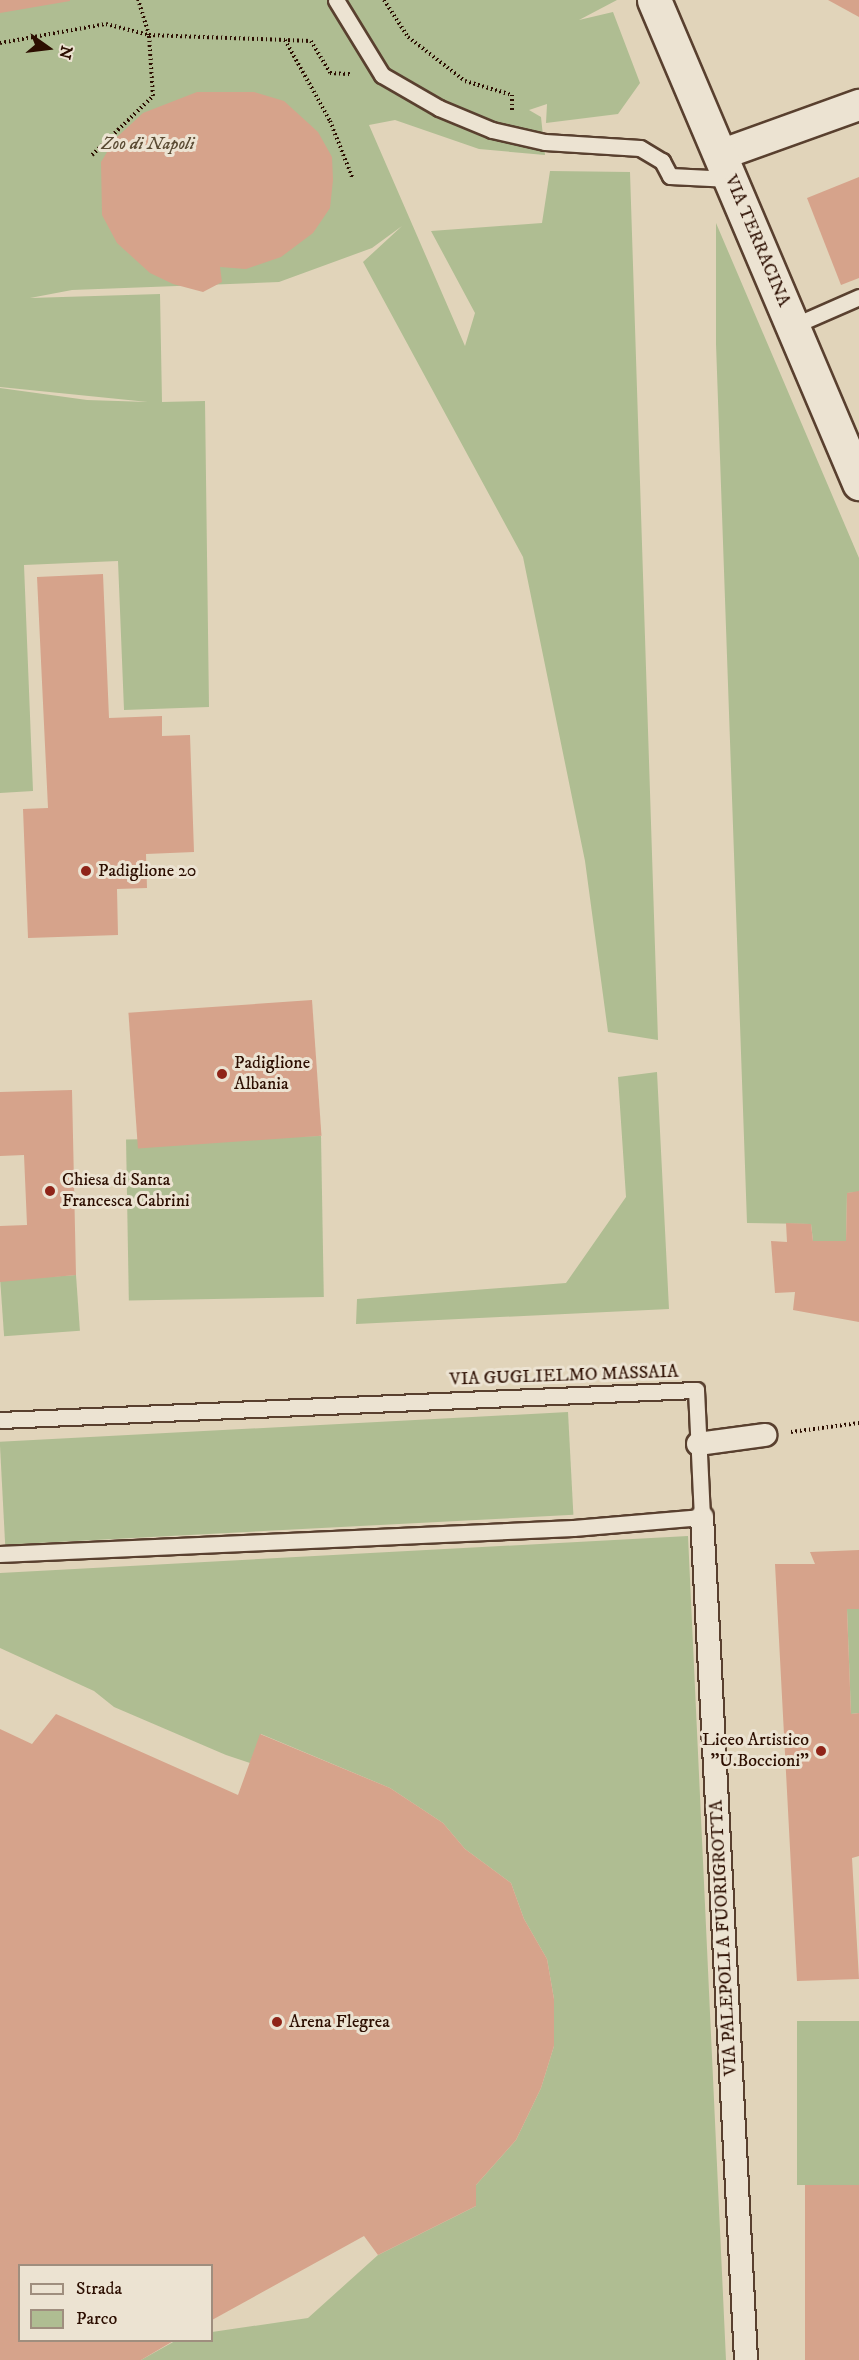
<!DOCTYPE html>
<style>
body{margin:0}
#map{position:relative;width:859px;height:2360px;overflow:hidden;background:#e1d4ba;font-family:"IM FELL DW Pica",serif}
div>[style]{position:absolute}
.green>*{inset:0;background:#afbd92;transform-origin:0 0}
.building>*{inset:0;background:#d6a38b;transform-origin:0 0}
.path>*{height:4px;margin-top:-2px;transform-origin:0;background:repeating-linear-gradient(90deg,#2c0e01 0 1.5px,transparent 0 4.5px)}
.roads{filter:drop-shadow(2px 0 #59402f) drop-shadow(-2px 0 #59402f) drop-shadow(0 2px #59402f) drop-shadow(0 -2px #59402f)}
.service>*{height:15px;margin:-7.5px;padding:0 7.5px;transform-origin:7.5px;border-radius:7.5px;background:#ece3d2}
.pedestrian>*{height:22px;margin:-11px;padding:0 11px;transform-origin:11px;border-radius:11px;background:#ece3d2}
.minor>*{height:30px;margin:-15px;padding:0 15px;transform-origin:15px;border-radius:15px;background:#ece3d2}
.secondary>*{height:33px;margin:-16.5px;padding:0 16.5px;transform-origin:16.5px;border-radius:16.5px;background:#ece3d2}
.dots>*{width:16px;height:16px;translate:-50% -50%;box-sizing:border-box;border:3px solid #ece3d2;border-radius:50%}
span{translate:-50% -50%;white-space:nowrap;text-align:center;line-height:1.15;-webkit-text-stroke:6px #ece3d2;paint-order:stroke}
.park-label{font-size:18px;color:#5a4b34;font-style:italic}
.street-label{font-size:18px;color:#2c0e01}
.poi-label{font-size:18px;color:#2c0e01}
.left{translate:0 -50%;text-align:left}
.right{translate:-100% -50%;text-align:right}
.legend{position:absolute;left:18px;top:2264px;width:195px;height:78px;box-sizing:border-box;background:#ece3d2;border:2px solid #9f8e7e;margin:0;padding:8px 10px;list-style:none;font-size:18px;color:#2c0e01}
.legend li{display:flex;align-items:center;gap:12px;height:30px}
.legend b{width:30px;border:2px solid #9f8e7e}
.north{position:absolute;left:18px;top:18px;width:60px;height:60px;-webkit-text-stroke:4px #ece3d2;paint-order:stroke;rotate:104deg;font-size:16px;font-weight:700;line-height:24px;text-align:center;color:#2c0e01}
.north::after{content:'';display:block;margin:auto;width:21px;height:27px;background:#2c0e01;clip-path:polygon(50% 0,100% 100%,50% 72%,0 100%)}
</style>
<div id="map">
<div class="green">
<div style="clip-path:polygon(0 0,617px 0,579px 20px,613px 12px,640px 83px,618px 114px,546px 123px,547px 104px,529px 110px,541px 117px,545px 155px,479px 149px,395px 120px,369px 125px,465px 346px,475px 313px,431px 231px,542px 223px,550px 171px,630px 172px,658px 1040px,608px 1032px,585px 861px,523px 557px,363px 262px,402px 226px,372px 248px,279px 282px,72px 290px,30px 298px,160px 294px,162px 402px,205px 401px,209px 707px,124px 710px,118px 561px,24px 565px,33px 791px,0 793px,0 388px,87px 400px,148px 402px,0 387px)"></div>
<div style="clip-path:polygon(716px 223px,859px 558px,859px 1192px,847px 1193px,846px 1241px,813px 1241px,811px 1224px,747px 1223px,716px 344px)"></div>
<div style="clip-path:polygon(657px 1072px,669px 1309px,356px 1324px,357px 1299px,566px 1283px,626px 1197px,618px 1077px)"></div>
<div style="left:321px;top:1136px;width:161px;height:195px;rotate:89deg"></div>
<div style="left:76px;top:1275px;width:56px;height:76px;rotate:86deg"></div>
<div style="left:568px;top:1412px;width:103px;height:569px;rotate:87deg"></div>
<div style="clip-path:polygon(688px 1536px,726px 2360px,141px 2360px,175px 2341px,212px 2340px,212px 2332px,308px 2318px,378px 2255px,476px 2206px,476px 2185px,516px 2140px,541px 2088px,554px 2046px,554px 1999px,547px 1959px,524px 1919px,511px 1883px,465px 1849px,443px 1823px,390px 1788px,261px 1734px,250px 1763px,226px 1755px,114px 1707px,94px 1691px,0 1648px,0 1573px)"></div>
<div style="clip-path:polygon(847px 1609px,859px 1609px,859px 1713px,851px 1714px)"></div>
<div style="left:859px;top:2021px;width:164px;height:62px;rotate:90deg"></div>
</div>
<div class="building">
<div style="clip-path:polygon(0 0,70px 0,70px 1px,0 13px)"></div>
<div style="clip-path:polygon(828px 0,859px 0,859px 17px)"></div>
<div style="clip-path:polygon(197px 92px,254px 92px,284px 101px,318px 132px,332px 157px,333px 180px,330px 208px,313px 233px,281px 257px,246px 269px,220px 267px,222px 282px,203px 292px,173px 284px,150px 273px,117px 243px,102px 215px,101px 162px,115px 139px,143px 113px)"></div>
<div style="clip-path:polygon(859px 177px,859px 278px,841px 285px,807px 198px)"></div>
<div style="clip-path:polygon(103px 574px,109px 718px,162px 716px,162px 736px,190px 735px,194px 852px,146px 854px,147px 888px,117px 889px,118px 935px,28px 938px,23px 809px,48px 808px,37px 577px)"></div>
<div style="left:312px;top:1000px;width:136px;height:184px;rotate:86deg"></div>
<div style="clip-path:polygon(72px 1090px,76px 1275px,0 1282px,0 1226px,27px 1225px,24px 1155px,0 1156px,0 1092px)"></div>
<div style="clip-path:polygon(859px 1191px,859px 1322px,793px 1310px,795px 1292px,775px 1293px,771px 1241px,787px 1242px,786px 1223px,811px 1224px,813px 1241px,846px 1241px,847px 1193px)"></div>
<div style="clip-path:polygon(859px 1550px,859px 1609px,847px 1609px,851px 1714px,859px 1713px,859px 1856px,852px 1858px,859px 1979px,797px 1981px,775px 1564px,815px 1564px,810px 1552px)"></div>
<div style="clip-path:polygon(56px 1714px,238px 1795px,260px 1734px,390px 1788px,443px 1823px,465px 1849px,511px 1883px,524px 1919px,547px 1959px,554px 1999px,554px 2046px,541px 2088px,516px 2140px,476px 2185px,476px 2206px,378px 2255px,364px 2236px,212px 2320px,212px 2266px,20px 2266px,20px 2340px,175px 2340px,141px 2360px,0 2360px,0 1729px,32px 1744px)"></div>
<div style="left:859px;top:2185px;width:175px;height:54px;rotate:90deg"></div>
</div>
<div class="path">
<div style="left:384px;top:0;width:44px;rotate:57deg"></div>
<div style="left:408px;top:37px;width:72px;rotate:37.7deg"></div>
<div style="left:465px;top:81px;width:49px;rotate:16.6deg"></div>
<div style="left:512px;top:95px;width:15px;rotate:90deg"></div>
<div style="left:285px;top:40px;width:93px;rotate:60.9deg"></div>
<div style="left:330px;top:121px;width:62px;rotate:68.4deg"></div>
<div style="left:0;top:43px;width:108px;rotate:-10.2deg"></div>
<div style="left:106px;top:24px;width:44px;rotate:14.3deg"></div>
<div style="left:149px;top:35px;width:162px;rotate:2.1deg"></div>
<div style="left:311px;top:41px;width:37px;rotate:59deg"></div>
<div style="left:330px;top:73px;width:22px;rotate:3deg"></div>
<div style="left:92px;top:155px;width:85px;rotate:-44deg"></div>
<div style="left:153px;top:96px;width:61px;rotate:-93.8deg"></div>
<div style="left:149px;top:35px;width:37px;rotate:-107deg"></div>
<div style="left:791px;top:1432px;width:69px;rotate:-7.5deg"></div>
</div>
<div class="roads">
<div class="service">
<div style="left:336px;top:0;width:88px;rotate:58.5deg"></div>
<div style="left:382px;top:75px;width:66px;rotate:30.1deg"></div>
<div style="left:439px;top:108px;width:57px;rotate:22.5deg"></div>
<div style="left:492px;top:130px;width:54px;rotate:12.8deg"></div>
<div style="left:545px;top:142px;width:95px;rotate:3.6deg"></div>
<div style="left:640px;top:148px;width:26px;rotate:31deg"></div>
<div style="left:662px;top:161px;width:17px;rotate:62deg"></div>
<div style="left:670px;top:176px;width:60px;rotate:2.9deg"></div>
<div style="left:793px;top:326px;width:72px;rotate:-23.7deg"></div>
<div style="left:0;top:1420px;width:697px;rotate:-2.47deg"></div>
<div style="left:696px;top:1390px;width:127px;rotate:87.3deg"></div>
<div style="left:702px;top:1517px;width:129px;rotate:175.1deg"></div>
<div style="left:573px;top:1528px;width:574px;rotate:177.4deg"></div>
</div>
<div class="pedestrian">
<div style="left:698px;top:1444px;width:68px;rotate:-7.7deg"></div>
<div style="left:702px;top:1517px;width:844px;rotate:87.01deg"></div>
</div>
<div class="minor">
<div style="left:720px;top:155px;width:148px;rotate:-19.8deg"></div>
</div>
<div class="secondary">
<div style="left:654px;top:0;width:525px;rotate:67deg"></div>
</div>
</div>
<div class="dots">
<div style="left:86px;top:871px;background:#8f2418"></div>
<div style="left:222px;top:1074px;background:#8f2418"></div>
<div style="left:50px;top:1191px;background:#8f2418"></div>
<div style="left:821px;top:1751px;background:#8f2418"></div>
<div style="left:277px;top:2022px;background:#8f2418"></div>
</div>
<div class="park-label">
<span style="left:148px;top:144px">Zoo di Napoli</span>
</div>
<div class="street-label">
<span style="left:757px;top:241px;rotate:67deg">VIA TERRACINA</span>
<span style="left:564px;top:1376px;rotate:-2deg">VIA GUGLIELMO MASSAIA</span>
<span style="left:724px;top:1938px;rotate:-93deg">VIA PALEPOLI A FUORIGROTTA</span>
</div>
<div class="poi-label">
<span class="left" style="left:98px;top:871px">Padiglione 20</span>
<span class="left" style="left:234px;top:1074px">Padiglione<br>Albania</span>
<span class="left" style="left:62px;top:1191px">Chiesa di Santa<br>Francesca Cabrini</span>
<span class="right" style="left:809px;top:1751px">Liceo Artistico<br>"U.Boccioni"</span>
<span class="left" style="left:289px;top:2022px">Arena Flegrea</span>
</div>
<ul class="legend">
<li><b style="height:8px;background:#ece3d2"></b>Strada</li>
<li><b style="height:16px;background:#afbd92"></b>Parco</li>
</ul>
<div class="north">N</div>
</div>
